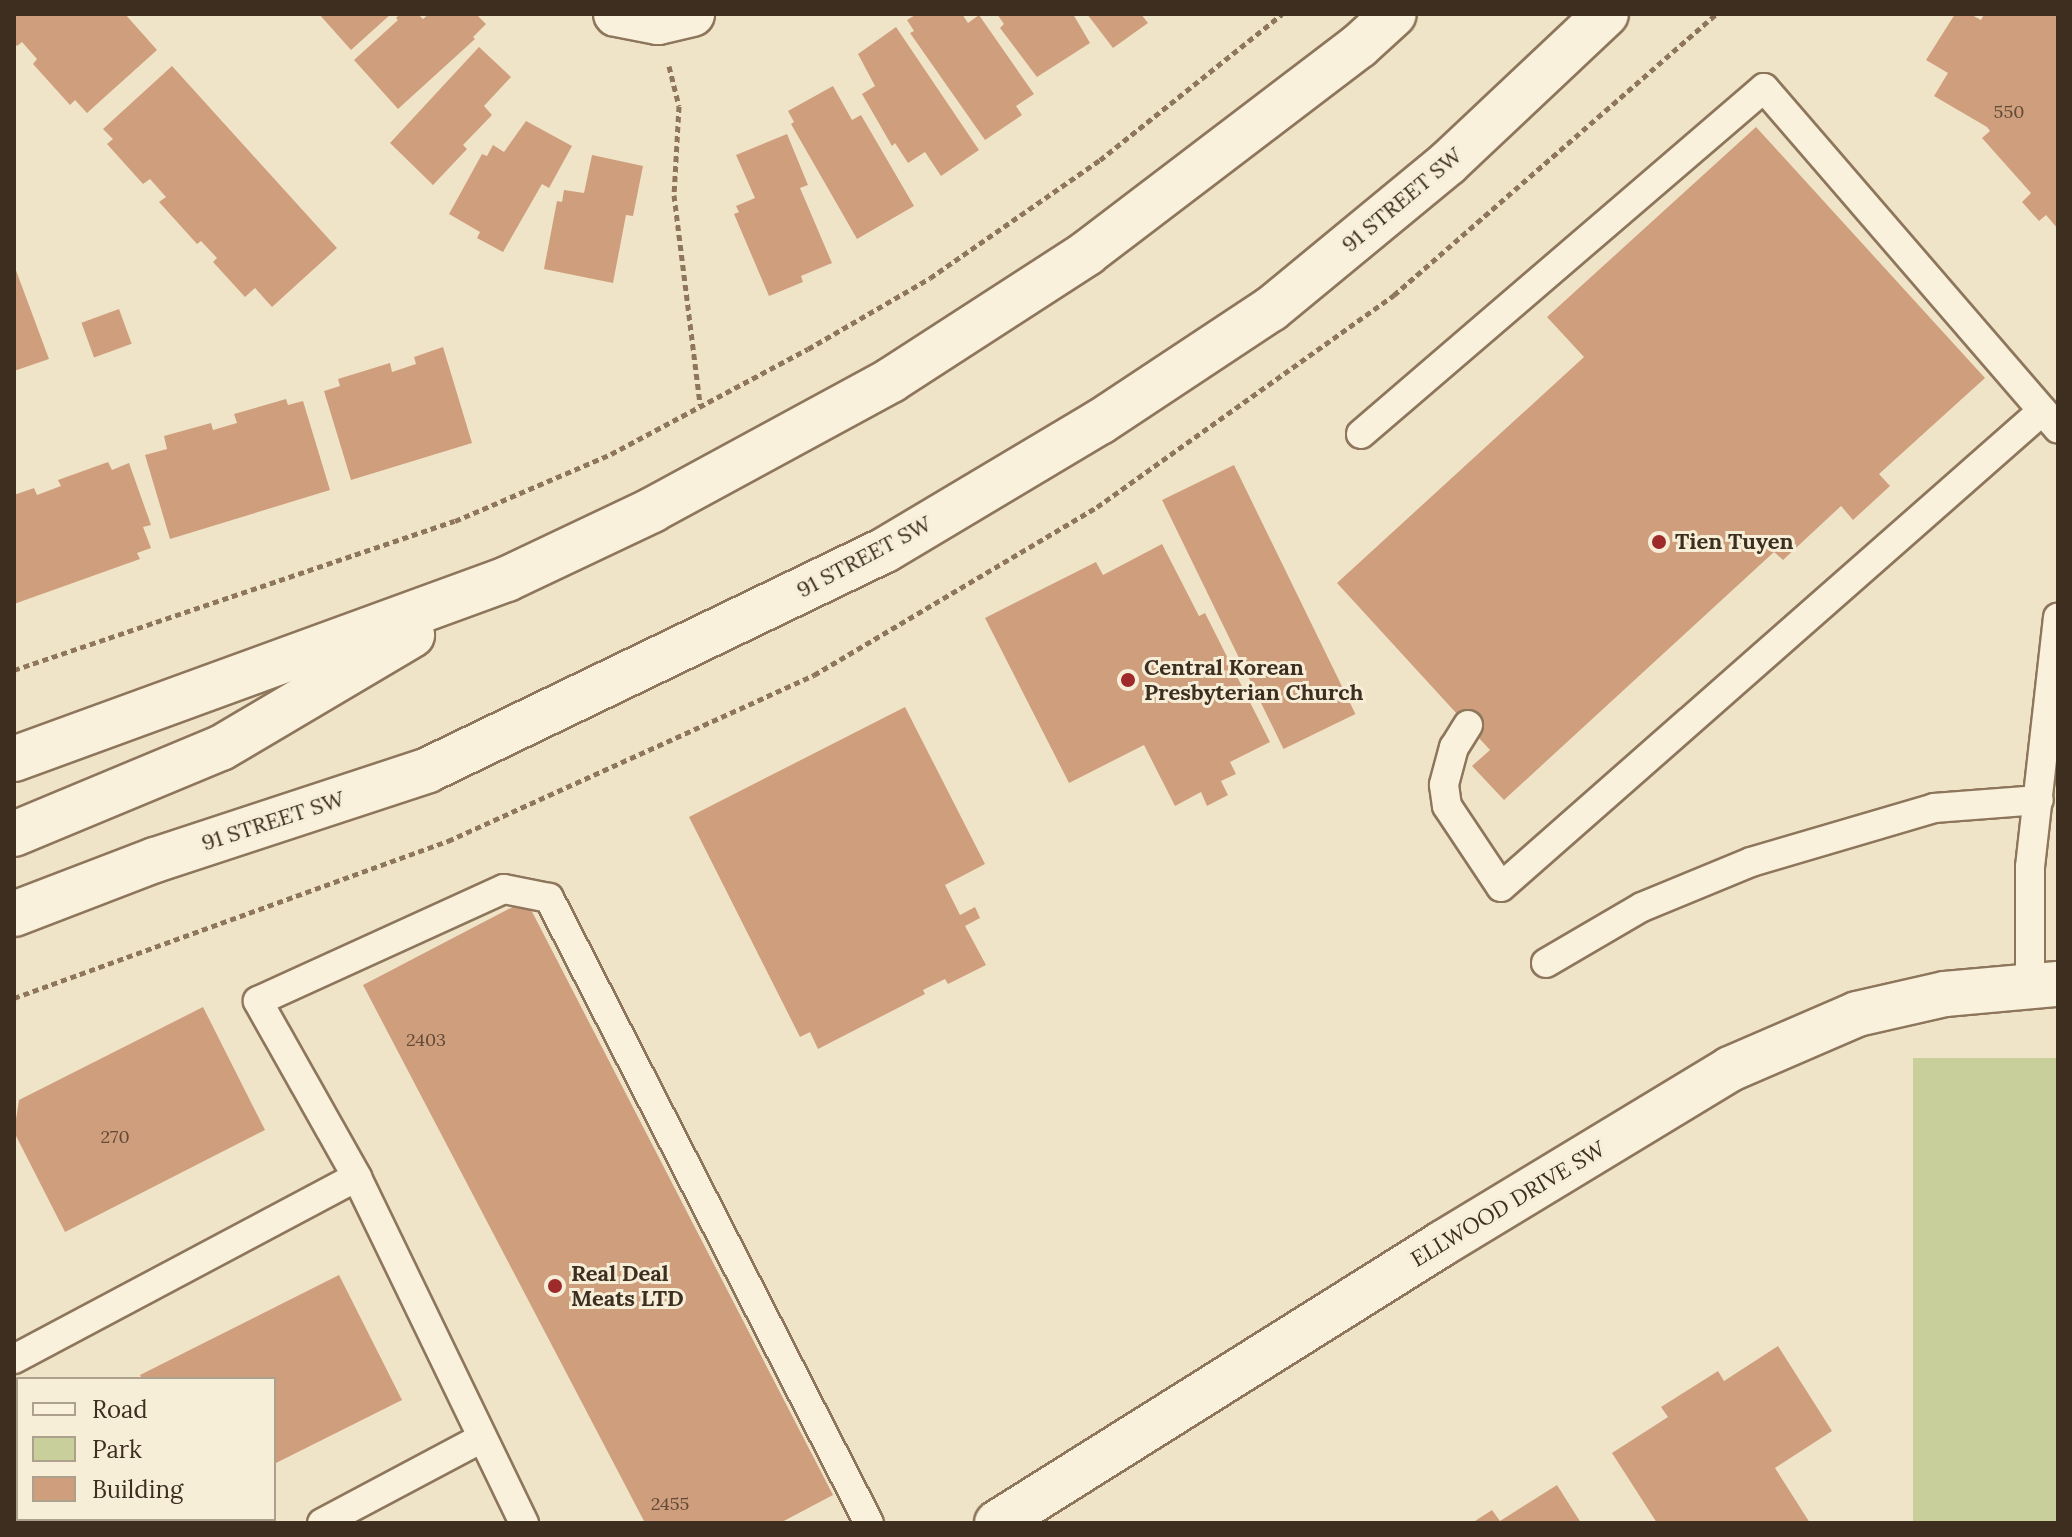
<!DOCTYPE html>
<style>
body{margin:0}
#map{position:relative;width:2072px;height:1537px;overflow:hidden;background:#f0e4c8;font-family:Lora,serif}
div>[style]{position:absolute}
.green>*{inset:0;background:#c9cf9b;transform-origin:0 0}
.building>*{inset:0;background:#cf9f7d;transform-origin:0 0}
.path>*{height:5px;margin-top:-2.5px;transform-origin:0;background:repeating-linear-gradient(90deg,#8d765c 0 6px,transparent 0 10px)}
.roads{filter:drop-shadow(2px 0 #8d765c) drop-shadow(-2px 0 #8d765c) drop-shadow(0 2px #8d765c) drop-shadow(0 -2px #8d765c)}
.service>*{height:28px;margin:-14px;padding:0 14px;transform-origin:14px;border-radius:14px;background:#faf1dc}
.minor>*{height:44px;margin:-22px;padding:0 22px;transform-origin:22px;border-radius:22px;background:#faf1dc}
.tertiary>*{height:44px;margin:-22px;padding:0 22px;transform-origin:22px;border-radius:22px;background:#faf1dc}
.secondary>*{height:44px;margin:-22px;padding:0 22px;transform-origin:22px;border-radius:22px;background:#faf1dc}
.dots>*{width:22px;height:22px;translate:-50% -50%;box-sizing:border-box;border:4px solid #f7eed8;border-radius:50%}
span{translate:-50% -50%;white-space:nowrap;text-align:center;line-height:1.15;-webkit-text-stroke:6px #f7eed8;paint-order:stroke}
.number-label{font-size:18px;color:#624a37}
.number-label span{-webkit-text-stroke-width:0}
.street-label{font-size:22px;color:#3d2e20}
.poi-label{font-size:22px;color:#3d2e20;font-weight:700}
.left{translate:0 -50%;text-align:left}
.frame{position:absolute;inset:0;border:16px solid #3d2e20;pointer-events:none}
.legend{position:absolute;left:16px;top:1377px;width:260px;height:144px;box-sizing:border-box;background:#f7eed8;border:2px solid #ada18e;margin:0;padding:10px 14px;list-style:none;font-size:24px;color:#3d2e20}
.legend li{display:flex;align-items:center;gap:16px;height:40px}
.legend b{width:40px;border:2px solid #ada18e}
</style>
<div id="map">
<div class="green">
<div style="left:2058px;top:1058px;width:465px;height:145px;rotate:90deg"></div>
</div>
<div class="building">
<div style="clip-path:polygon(14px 14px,125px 14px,157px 50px,87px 113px,75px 100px,70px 105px,33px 64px,37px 59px,22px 42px,17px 46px,14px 43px)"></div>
<div style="clip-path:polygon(319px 14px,391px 14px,351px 50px)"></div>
<div style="clip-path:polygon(400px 14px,418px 14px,423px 19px,429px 14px,476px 14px,486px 24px,473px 37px,475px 39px,398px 109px,354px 60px,398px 20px,396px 18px)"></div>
<div style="clip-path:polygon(917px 14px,962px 14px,968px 23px,979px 15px,1034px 94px,1016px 106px,1022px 115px,985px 140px,910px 33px,914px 31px,907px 20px)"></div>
<div style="clip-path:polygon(997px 14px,1073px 14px,1090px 43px,1037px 77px,1000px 28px,1004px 24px)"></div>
<div style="clip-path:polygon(1087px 14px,1141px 14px,1148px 23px,1113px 48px)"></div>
<div style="clip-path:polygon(1955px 14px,1970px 14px,1981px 20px,1984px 14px,2058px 14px,2058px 229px,2046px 215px,2039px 221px,2022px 202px,2031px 193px,1982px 138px,1990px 131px,1987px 127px,1934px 96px,1948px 73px,1926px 60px)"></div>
<div style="clip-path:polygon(896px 27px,979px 150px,941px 176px,925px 152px,908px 163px,895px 143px,892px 146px,862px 94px,875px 86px,858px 54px)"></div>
<div style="clip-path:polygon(479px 47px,511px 77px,484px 106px,492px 115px,463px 145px,467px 149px,433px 185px,390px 143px)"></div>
<div style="clip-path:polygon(172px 66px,337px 248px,272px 307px,255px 288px,245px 297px,213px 262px,217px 258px,201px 241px,197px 244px,159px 202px,166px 197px,150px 179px,143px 184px,107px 144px,113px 139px,103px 129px)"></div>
<div style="clip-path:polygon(833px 86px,852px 120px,861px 115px,914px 206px,857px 239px,791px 124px,794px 122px,788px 111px)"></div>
<div style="clip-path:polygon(526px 121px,572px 146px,549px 188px,542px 184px,503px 252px,477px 238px,480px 232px,449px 214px,482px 154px,487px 156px,493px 145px,504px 152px)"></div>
<div style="clip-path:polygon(1756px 127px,1985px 378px,1879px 474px,1890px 486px,1853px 520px,1841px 506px,1783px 560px,1774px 552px,1504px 800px,1472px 766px,1490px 750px,1337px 583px,1584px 357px,1547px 317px)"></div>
<div style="clip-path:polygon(787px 134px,808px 185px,800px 188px,832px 263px,801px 276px,803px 282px,769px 296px,734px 214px,739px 212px,736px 206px,755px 198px,736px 155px)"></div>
<div style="clip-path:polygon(592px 155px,643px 166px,633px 216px,626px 215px,613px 283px,544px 269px,557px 201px,562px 202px,564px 190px,584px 193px)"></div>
<div style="clip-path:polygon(14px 265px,49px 359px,14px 371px)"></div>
<div style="left:119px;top:309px;width:37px;height:40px;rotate:70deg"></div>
<div style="clip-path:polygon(443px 347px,472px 443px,351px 480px,324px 391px,340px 386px,338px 379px,390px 363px,392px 372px,416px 364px,414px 357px)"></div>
<div style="clip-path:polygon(286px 399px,288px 405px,303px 401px,330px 490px,170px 539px,145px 455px,167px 449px,164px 436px,211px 423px,213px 430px,237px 423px,234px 414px)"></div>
<div style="clip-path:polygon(108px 462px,112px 470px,129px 463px,151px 525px,143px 527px,151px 548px,137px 553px,140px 559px,14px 604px,14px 495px,34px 488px,37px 495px,61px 486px,58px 480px)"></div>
<div style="left:1234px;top:465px;width:277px;height:80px;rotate:64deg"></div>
<div style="clip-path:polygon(1162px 544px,1199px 616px,1205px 613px,1270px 742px,1230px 762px,1236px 774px,1221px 781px,1228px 795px,1207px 806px,1201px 792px,1175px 806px,1144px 745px,1069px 783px,985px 618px,1096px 562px,1103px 575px)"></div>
<div style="clip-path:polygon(905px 707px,985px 864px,945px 885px,960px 915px,975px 907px,980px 918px,965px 926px,986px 965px,948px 984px,945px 979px,923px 990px,925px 994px,818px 1049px,810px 1032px,800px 1037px,689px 817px)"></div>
<div style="clip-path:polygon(526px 900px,833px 1495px,780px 1523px,645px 1523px,363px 985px)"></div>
<div style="clip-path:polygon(203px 1007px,265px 1130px,65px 1232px,14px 1132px,19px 1100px)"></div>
<div style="clip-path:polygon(339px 1275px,402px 1400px,274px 1464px,274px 1379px,142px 1379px,140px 1375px)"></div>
<div style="clip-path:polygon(1778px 1346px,1832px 1431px,1775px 1468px,1810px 1523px,1657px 1523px,1612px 1453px,1668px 1417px,1661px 1407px,1718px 1371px,1724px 1381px)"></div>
<div style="clip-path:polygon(1557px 1485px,1581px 1523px,1472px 1523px,1492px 1510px,1500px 1521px)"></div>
</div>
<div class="path">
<div style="left:669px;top:66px;width:41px;rotate:76deg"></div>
<div style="left:679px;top:106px;width:89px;rotate:93.2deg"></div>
<div style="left:674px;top:195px;width:211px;rotate:82.9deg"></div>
<div style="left:14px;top:670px;width:465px;rotate:-18.7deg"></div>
<div style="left:455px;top:521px;width:170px;rotate:-23.2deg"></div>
<div style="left:611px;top:454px;width:223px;rotate:-28.1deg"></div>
<div style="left:808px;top:349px;width:141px;rotate:-30.2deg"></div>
<div style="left:930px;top:278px;width:207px;rotate:-34.8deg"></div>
<div style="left:1100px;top:160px;width:233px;rotate:-38.7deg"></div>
<div style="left:14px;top:998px;width:462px;rotate:-19.9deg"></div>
<div style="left:448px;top:841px;width:402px;rotate:-24.4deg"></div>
<div style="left:814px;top:675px;width:329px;rotate:-30.7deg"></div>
<div style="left:1097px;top:507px;width:365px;rotate:-35.5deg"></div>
<div style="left:1394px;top:295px;width:427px;rotate:-41.1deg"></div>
</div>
<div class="roads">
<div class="service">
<div style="left:1361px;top:434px;width:531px;rotate:-40.65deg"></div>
<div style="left:1764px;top:88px;width:450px;rotate:49.2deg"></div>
<div style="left:1468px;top:725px;width:26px;rotate:122deg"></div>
<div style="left:1454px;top:747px;width:39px;rotate:105deg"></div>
<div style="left:1444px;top:785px;width:21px;rotate:82deg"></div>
<div style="left:1447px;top:806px;width:97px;rotate:56.3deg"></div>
<div style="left:1501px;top:887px;width:721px;rotate:-41.34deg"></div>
<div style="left:1546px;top:963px;width:111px;rotate:-30.3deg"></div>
<div style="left:1642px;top:907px;width:118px;rotate:-22.4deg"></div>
<div style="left:1751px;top:862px;width:191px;rotate:-16.4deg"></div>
<div style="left:1934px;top:808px;width:105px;rotate:-4.4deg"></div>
<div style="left:2030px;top:985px;width:118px;rotate:-90deg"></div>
<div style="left:2030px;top:867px;width:251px;rotate:-83.6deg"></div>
<div style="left:14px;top:1359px;width:388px;rotate:-28deg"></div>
<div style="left:322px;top:1523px;width:181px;rotate:-28deg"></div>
<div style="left:524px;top:1523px;width:384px;rotate:-115.8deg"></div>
<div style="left:357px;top:1177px;width:202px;rotate:-119.4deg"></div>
<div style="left:258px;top:1001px;width:270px;rotate:-24.5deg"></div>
<div style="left:504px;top:889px;width:46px;rotate:11.3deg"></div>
<div style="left:549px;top:898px;width:702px;rotate:62.89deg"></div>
</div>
<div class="minor">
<div style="left:616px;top:14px;width:43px;rotate:10.8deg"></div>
<div style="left:658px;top:22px;width:35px;rotate:-13deg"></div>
</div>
<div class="tertiary">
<div style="left:14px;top:1516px;width:10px;rotate:45deg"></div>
<div style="left:997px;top:1523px;width:527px;rotate:-32.12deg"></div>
<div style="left:1443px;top:1243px;width:336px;rotate:-31.2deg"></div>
<div style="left:1730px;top:1069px;width:138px;rotate:-23.4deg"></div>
<div style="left:1857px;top:1014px;width:90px;rotate:-12.8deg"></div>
<div style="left:1945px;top:994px;width:113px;rotate:-5.1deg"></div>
</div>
<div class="secondary">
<div style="left:14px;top:759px;width:525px;rotate:-20.06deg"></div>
<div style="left:507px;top:579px;width:161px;rotate:-25.4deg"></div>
<div style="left:652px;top:510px;width:272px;rotate:-28.5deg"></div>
<div style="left:891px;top:380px;width:234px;rotate:-32.9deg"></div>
<div style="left:1087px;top:253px;width:342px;rotate:-37.3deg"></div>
<div style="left:1359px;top:46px;width:47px;rotate:-42.4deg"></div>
<div style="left:14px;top:834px;width:224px;rotate:-22.6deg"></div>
<div style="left:221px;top:748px;width:222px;rotate:-30.6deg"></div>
<div style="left:14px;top:914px;width:151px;rotate:-21deg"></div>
<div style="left:155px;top:860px;width:287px;rotate:-18.2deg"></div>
<div style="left:428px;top:770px;width:507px;rotate:-25.71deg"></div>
<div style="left:885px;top:550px;width:250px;rotate:-30.8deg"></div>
<div style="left:1100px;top:422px;width:205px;rotate:-33.5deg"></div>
<div style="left:1271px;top:309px;width:229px;rotate:-39.5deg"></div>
<div style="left:1448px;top:163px;width:217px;rotate:-43.3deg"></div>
</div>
</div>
<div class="dots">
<div style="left:1659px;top:542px;background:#9e2a2b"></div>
<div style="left:1128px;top:680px;background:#9e2a2b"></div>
<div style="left:555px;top:1286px;background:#9e2a2b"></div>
</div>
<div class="number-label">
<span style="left:2009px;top:112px">550</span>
<span style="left:426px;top:1040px">2403</span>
<span style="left:115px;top:1137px">270</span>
<span style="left:670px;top:1504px">2455</span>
</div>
<div class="street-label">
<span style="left:1402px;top:200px;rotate:-40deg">91 STREET SW</span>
<span style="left:864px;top:557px;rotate:-28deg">91 STREET SW</span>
<span style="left:273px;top:821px;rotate:-18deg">91 STREET SW</span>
<span style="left:1508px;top:1204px;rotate:-31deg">ELLWOOD DRIVE SW</span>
</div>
<div class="poi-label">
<span class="left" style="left:1675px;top:542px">Tien Tuyen</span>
<span class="left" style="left:1144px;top:680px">Central Korean<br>Presbyterian Church</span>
<span class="left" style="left:571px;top:1286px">Real Deal<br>Meats LTD</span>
</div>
<div class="frame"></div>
<ul class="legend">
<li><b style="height:10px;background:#faf1dc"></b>Road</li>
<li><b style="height:22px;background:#c9cf9b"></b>Park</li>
<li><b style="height:22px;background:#cf9f7d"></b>Building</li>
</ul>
</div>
